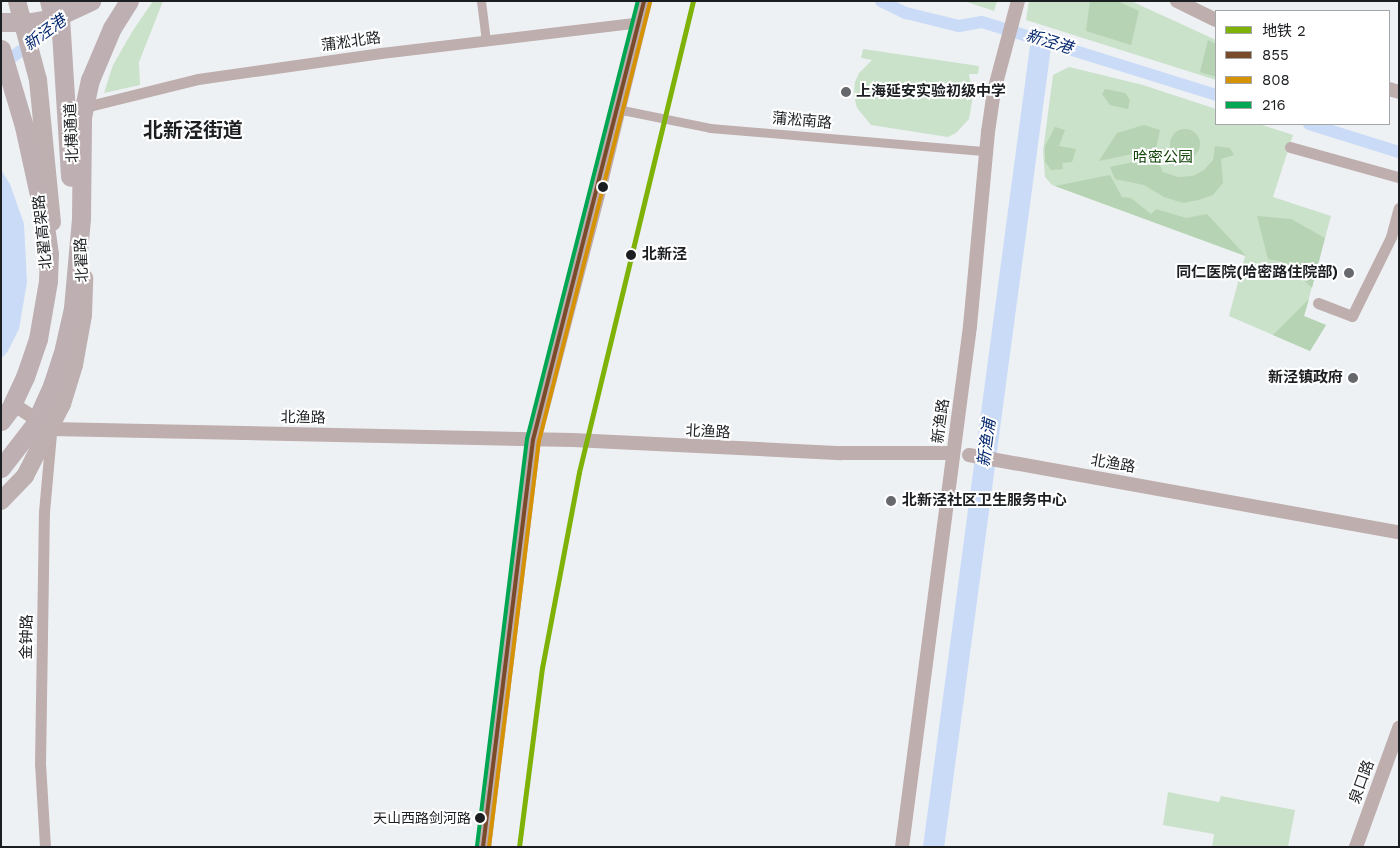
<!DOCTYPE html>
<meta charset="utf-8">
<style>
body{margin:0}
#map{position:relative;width:1400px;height:848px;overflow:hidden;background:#eef1f4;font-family:"Work Sans","Noto Sans SC",sans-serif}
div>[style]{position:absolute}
.green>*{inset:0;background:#cae1ca}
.forest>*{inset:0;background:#b6d3b4}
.round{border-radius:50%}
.water>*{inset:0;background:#cadbf7}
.canal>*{height:12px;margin:-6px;padding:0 6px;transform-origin:6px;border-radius:6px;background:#cadbf7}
.river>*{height:21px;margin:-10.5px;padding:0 10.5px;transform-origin:10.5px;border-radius:10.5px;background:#cadbf7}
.pedestrian>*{height:9px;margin:-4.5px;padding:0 4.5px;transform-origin:4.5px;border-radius:4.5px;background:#bfaeae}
.minor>*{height:11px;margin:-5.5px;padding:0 5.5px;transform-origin:5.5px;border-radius:5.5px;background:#bfaeae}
.tertiary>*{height:14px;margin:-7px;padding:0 7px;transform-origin:7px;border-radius:7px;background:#bfaeae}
.secondary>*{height:15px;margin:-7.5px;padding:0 7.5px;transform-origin:7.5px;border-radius:7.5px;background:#bdacad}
.primary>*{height:18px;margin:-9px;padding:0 9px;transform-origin:9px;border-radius:9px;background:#beafb0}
.trunk>*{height:19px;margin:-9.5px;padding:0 9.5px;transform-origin:9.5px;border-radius:9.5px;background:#beb0b2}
.trunk-bridge>*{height:19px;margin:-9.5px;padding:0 9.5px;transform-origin:9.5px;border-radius:9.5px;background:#beb0b2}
.bus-1>*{height:4px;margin:-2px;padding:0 2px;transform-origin:2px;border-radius:2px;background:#7a4b2a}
.bus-2>*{height:4px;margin:-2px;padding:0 2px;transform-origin:2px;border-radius:2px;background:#d69205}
.bus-3>*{height:4px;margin:-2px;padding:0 2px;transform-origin:2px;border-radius:2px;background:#00a651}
.metro-1>*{height:5px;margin:-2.5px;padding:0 2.5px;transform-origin:2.5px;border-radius:2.5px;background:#7eb207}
.dots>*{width:14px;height:14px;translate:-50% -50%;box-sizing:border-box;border:2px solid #fff;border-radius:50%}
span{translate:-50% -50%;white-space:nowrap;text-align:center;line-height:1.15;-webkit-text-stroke:4px #fff;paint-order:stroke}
.bus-label{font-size:14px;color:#1c1f21}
.right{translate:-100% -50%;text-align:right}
.street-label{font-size:15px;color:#1c1f21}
.poi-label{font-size:15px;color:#1c1f21;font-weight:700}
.left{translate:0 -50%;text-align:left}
.park-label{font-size:15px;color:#104407}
.stop-label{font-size:15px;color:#1c1f21;font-weight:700}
.water-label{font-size:16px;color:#05286f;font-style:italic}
.district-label{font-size:20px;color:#1c1f21;font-weight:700}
.frame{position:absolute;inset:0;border:2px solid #1c1f21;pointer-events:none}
.legend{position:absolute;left:1215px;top:10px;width:175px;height:115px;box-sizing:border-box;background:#fff;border:1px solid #a4a5a6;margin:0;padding:6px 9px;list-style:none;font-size:15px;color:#1c1f21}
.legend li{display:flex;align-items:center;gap:10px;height:25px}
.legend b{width:25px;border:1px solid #a4a5a6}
</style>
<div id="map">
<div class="green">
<div style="clip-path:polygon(153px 1px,163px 1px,139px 62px,140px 85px,104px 93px,113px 65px,132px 32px)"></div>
<div style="clip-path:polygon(964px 1px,997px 1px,994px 11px)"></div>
<div style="clip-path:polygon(1029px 1px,1131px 1px,1216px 40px,1216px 80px,1026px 20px)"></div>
<div style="clip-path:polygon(863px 49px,979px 66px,978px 74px,969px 74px,973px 95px,969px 119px,956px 133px,948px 137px,871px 125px,857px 108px,854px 96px,855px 82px,859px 73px,872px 60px,861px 58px)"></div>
<div style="clip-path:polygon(1069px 67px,1143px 85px,1216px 109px,1216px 124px,1259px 124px,1293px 135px,1273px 197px,1331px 216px,1304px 316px,1326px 325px,1310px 351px,1229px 316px,1245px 256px,1052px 185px,1045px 177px,1043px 151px,1053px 75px)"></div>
<div style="clip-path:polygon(1168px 792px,1219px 802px,1221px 796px,1295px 810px,1288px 847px,1212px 847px,1214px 834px,1163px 825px)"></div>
</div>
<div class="forest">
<div style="clip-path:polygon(1090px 1px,1117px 1px,1139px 11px,1131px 45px,1086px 31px)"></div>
<div style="clip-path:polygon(1208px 40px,1216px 44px,1216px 77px,1200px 72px)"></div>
<div style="clip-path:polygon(1105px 89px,1125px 93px,1130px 100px,1128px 109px,1110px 105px,1102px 94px)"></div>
<div style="clip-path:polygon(1144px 125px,1160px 130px,1156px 149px,1099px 161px,1117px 133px)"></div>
<div style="clip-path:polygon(1055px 127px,1065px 130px,1059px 146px,1076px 149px,1072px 162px,1062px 163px,1063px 169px,1051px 170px,1045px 162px,1045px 146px)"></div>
<div class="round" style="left:1170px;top:129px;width:30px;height:30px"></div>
<div style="clip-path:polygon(1215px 146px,1230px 148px,1234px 155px,1221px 159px,1223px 183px,1213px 195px,1198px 200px,1183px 203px,1164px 197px,1144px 185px,1115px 179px,1110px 167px,1156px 157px,1163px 172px,1178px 177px,1193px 176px,1204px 170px,1213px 160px)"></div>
<div style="clip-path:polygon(1110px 175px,1122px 197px,1131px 198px,1151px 214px,1156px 209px,1186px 218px,1207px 214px,1246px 256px,1055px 186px)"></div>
<div style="clip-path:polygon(1257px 216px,1291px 219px,1325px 238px,1312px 288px,1295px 271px,1278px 261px,1268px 259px)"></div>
<div style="clip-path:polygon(1309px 299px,1304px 316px,1326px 325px,1310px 351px,1273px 335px)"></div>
</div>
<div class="water">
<div style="clip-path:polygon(1px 170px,10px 184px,24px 224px,27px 282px,19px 329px,8px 351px,1px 359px)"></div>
</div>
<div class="canal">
<div style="left:881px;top:1px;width:28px;rotate:26deg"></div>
<div style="left:906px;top:13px;width:55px;rotate:13.8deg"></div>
<div style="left:959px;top:26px;width:23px;rotate:-10deg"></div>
<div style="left:982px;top:22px;width:245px;rotate:17.3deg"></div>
<div style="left:1px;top:65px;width:74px;rotate:-35.6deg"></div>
<div style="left:1309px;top:124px;width:94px;rotate:17.3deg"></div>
</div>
<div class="river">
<div style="left:933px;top:847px;width:815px;rotate:-82.39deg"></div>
</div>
<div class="pedestrian">
<div style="left:481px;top:1px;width:40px;rotate:82.9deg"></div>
<div style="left:617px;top:109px;width:95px;rotate:11.5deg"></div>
<div style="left:710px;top:128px;width:277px;rotate:4.8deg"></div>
</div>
<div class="minor">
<div style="left:81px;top:108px;width:121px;rotate:-13.9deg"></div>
<div style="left:198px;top:79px;width:185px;rotate:-8.1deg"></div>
<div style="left:381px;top:53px;width:261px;rotate:-6.8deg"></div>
<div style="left:1290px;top:147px;width:112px;rotate:15.5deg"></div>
<div style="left:1318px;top:303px;width:36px;rotate:21deg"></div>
<div style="left:1352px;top:316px;width:88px;rotate:-63.7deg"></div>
<div style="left:1391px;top:237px;width:30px;rotate:-75deg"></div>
<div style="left:45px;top:847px;width:83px;rotate:-93.4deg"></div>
<div style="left:40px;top:764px;width:252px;rotate:-89.1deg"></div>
<div style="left:44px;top:512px;width:78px;rotate:-84.9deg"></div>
</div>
<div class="tertiary">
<div style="left:1177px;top:1px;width:43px;rotate:26deg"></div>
<div style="left:1389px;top:89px;width:10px;rotate:17deg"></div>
<div style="left:16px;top:406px;width:42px;rotate:33.3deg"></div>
<div style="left:51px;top:429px;width:522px;rotate:1.21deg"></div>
<div style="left:573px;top:440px;width:269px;rotate:2.8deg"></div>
<div style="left:842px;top:453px;width:110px"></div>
<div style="left:969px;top:455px;width:437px;rotate:10.2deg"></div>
<div style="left:902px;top:847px;width:525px;rotate:-82.56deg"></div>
<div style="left:970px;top:326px;width:195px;rotate:-84.7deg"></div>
<div style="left:988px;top:132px;width:41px;rotate:-81.7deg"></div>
<div style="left:994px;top:91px;width:93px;rotate:-75.1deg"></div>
<div style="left:1356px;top:847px;width:127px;rotate:-70.1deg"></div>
</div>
<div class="secondary">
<div style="left:483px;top:847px;width:410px;rotate:-83deg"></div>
<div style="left:533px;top:440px;width:258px;rotate:-75.4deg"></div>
<div style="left:598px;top:190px;width:195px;rotate:-76.3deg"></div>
</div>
<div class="primary">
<div style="left:17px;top:1px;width:82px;rotate:75.1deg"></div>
<div style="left:38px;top:80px;width:143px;rotate:84.4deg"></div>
<div style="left:49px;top:1px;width:29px;rotate:76deg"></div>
<div style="left:1px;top:501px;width:35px;rotate:-46deg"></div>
<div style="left:25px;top:476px;width:81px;rotate:-62.8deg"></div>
<div style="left:62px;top:404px;width:41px;rotate:-72.9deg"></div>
<div style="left:74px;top:365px;width:51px;rotate:-79.8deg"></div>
<div style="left:83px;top:315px;width:37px;rotate:-88deg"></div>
</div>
<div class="trunk">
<div style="left:112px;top:28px;width:32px;rotate:-58deg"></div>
<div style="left:1px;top:49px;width:80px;rotate:73.4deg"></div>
</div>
<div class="trunk-bridge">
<div style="left:59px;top:1px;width:176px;rotate:86.4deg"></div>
<div style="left:1px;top:22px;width:30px"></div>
<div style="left:31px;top:22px;width:23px;rotate:-10deg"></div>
<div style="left:54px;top:18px;width:41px;rotate:-24.7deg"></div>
<div style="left:1px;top:421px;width:15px;rotate:-53deg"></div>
<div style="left:10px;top:409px;width:35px;rotate:-65deg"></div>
<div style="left:25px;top:377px;width:40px;rotate:-71.1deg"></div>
<div style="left:38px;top:339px;width:59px;rotate:-80.2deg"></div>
<div style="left:48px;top:281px;width:27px;rotate:-88deg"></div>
<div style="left:49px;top:254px;width:36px;rotate:-98deg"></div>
<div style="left:44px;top:218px;width:94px;rotate:-102.3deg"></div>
<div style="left:1px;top:468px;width:56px;rotate:-52.3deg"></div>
<div style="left:35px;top:424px;width:42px;rotate:-65.9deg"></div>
<div style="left:52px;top:386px;width:40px;rotate:-72deg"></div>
<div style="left:64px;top:348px;width:41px;rotate:-77.3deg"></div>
<div style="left:73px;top:308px;width:89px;rotate:-84.9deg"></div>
<div style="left:81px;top:219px;width:102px;rotate:-89.4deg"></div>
<div style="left:82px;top:117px;width:38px;rotate:-78deg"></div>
<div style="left:90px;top:80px;width:56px;rotate:-67.1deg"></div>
</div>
<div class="bus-1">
<div style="left:483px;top:847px;width:410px;rotate:-83deg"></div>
<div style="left:533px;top:440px;width:453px;rotate:-75.8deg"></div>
</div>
<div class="bus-2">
<div style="left:489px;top:847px;width:409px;rotate:-83deg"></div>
<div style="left:539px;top:441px;width:453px;rotate:-75.8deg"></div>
</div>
<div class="bus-3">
<div style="left:477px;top:846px;width:410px;rotate:-83deg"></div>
<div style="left:527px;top:439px;width:452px;rotate:-75.8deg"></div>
</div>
<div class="metro-1">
<div style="left:519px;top:847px;width:180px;rotate:-82.7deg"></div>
<div style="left:542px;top:668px;width:199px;rotate:-79.3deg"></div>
<div style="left:579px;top:472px;width:485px;rotate:-76.4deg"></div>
</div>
<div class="dots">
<div style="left:846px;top:92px;background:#66686b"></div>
<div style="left:603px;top:187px;background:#1c1f21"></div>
<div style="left:631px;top:255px;background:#1c1f21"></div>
<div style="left:1349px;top:273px;background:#66686b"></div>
<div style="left:1353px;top:378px;background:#66686b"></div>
<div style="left:891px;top:501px;background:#66686b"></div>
<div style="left:480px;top:818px;background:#1c1f21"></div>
</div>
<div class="bus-label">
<span class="right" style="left:471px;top:818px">天山西路剑河路</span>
</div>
<div class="street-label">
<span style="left:351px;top:42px;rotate:-8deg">蒲淞北路</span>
<span style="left:802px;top:121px;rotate:5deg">蒲淞南路</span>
<span style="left:72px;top:133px;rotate:-92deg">北横通道</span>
<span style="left:43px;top:232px;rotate:-96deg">北翟高架路</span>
<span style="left:82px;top:260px;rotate:-93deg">北翟路</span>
<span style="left:303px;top:418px;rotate:1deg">北渔路</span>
<span style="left:941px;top:421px;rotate:-82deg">新渔路</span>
<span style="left:708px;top:432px;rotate:3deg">北渔路</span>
<span style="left:1113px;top:464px;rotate:10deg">北渔路</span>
<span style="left:27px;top:637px;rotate:-89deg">金钟路</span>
<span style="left:1362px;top:782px;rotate:-70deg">泉口路</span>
</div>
<div class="poi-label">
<span class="left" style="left:856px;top:92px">上海延安实验初级中学</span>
<span class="right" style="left:1338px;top:273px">同仁医院(哈密路住院部)</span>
<span class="right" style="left:1343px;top:378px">新泾镇政府</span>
<span class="left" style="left:902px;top:501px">北新泾社区卫生服务中心</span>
</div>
<div class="park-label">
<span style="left:1163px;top:158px">哈密公园</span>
</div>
<div class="stop-label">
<span class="left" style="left:642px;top:255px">北新泾</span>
</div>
<div class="water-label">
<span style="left:45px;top:33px;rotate:-36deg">新泾港</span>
<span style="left:1049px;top:42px;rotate:17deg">新泾港</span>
<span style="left:987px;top:443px;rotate:-82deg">新渔浦</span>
</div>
<div class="district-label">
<span style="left:193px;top:130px">北新泾街道</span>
</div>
<div class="frame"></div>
<ul class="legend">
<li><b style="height:6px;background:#7eb207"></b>地铁 2</li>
<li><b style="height:6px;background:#7a4b2a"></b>855</li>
<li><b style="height:6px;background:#d69205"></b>808</li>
<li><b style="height:6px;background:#00a651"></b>216</li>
</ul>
</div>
